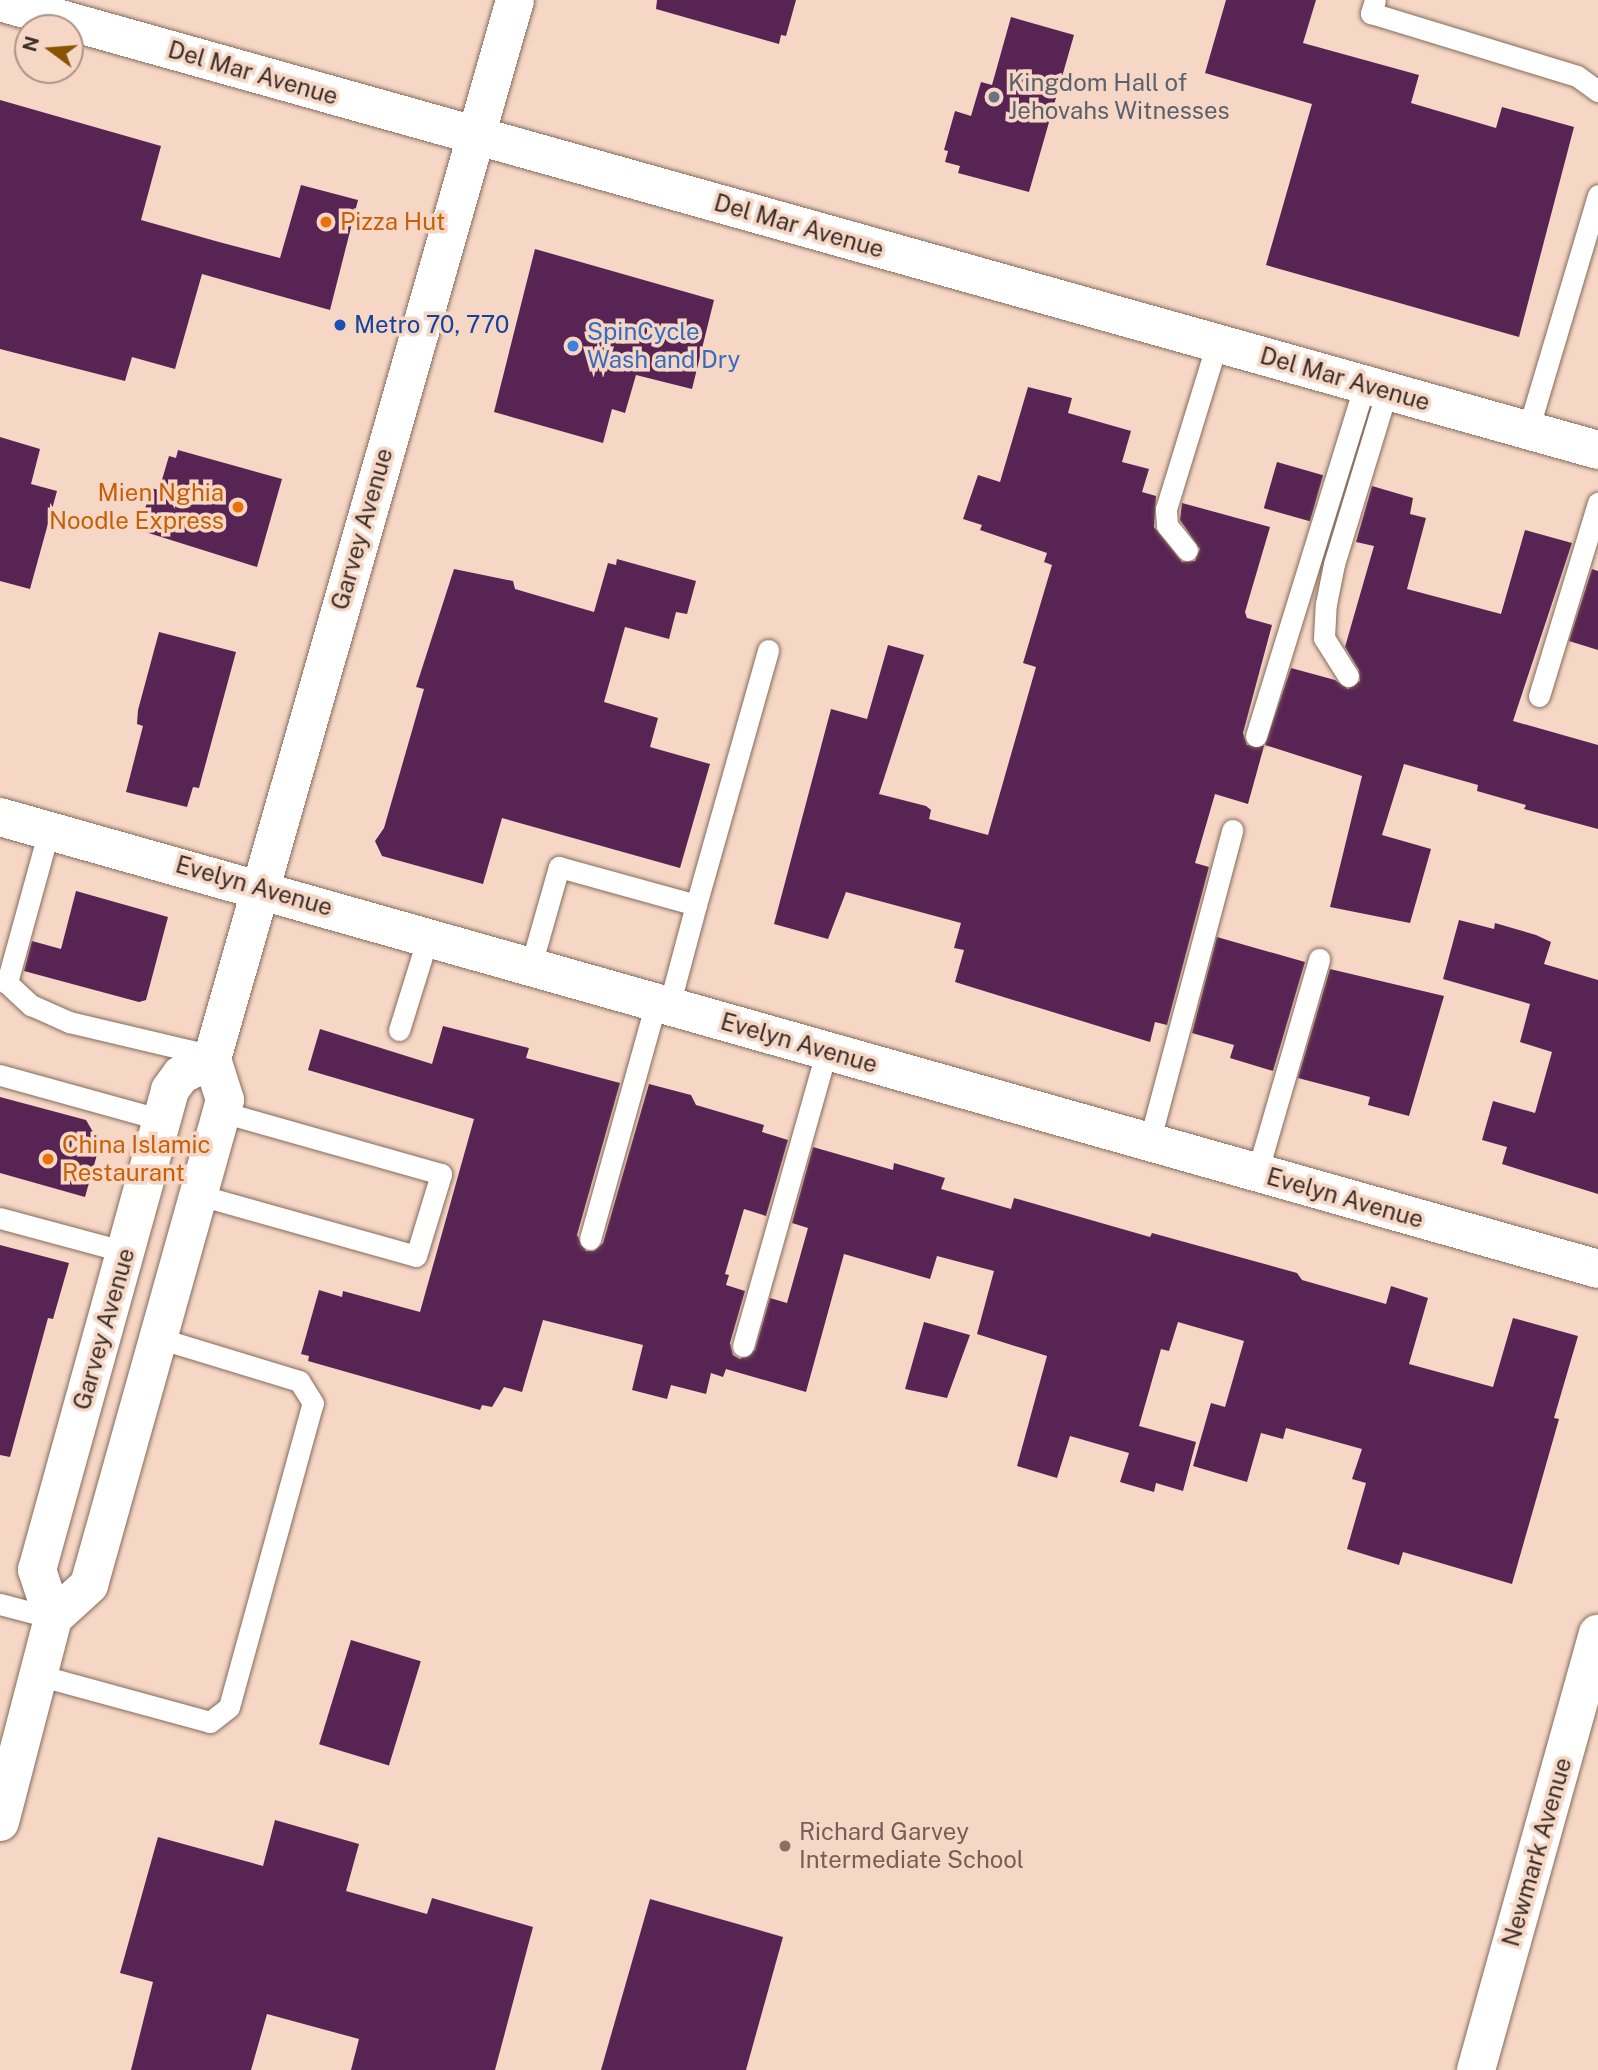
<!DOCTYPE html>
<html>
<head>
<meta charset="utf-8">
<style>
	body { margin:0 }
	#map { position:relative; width:1598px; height:2070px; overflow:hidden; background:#f6d7c6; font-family:"Public Sans",sans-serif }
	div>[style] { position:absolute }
	.building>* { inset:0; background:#582453; transform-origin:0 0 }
	.roads { filter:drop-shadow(0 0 2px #866b5b) drop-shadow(0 0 2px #866b5b) }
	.service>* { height:21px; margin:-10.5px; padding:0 10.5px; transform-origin:10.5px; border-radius:10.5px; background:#fff }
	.minor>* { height:38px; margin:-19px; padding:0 19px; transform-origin:19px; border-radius:19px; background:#fff }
	.secondary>* { height:38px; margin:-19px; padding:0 19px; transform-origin:19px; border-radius:19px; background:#fff }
	.primary>* { height:38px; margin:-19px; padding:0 19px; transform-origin:19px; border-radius:19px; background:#fff }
	.dots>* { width:19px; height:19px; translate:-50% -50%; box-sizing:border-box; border:4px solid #f6d7c6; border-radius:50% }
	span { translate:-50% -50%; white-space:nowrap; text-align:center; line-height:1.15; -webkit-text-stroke:7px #f6d7c6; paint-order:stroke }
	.street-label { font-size:24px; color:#3b2f28 }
	.worship-label { font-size:24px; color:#5b616d }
	.left { translate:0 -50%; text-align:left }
	.food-label { font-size:24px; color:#c56008 }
	.right { translate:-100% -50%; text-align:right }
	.transit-label { font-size:24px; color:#164399 }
	.shop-label { font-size:24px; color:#366cbe }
	.education-label { font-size:24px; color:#785e54 }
	.north { position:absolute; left:14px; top:14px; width:70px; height:70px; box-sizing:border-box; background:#f6d7c6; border:2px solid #ab9487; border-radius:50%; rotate:286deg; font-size:19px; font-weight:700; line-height:28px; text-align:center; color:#3b2f28 }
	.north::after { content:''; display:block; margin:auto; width:24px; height:32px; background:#895302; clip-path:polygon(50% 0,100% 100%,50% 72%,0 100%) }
</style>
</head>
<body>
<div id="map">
	<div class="building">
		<div style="clip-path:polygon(657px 0,796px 0,786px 36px,781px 35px,779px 44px,656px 9px)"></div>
		<div style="clip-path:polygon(1226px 0,1316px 0,1303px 43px,1419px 75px,1411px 103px,1496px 128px,1502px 107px,1574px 127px,1519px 337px,1266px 265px,1312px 104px,1205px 73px)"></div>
		<div style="clip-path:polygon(1011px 17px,1074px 35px,1029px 192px,958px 173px,960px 166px,945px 162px,948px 151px,944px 150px,955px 111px,971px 116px,981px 82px,992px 85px)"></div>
		<div style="clip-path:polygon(0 100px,161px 146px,141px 220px,219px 242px,280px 258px,301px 185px,358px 200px,330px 310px,202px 274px,175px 369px,132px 357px,125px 381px,0 349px)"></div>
		<div style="clip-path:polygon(535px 249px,714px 300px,692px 389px,636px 375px,625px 413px,612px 409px,603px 443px,494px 412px)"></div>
		<div style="clip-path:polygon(1028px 387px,1072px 398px,1068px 413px,1131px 431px,1122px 462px,1149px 469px,1142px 492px,1156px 496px,1154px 527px,1182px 562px,1195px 561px,1200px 549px,1180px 520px,1182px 503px,1270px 527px,1245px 612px,1247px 618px,1272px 625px,1243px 733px,1247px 745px,1264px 746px,1248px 804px,1215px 794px,1195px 863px,1209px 867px,1167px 1025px,1155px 1022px,1150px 1042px,955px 982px,964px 950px,954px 948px,961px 923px,846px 892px,828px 939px,774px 924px,831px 709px,867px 719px,888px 645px,924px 655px,879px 794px,926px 806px,931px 810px,929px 819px,988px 835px,1036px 667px,1023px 663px,1052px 565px,1044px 562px,1047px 553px,980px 530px,982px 525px,963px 519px,978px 475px,1000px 482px)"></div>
		<div style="clip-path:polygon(0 437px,40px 449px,31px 484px,57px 491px,30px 589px,0 581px)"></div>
		<div style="clip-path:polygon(178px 450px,282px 479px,257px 567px,139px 530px,151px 488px,159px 490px,169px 456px,176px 458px)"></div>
		<div style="left:1277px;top:462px;width:48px;height:48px;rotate:16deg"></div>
		<div style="clip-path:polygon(1372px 486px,1413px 498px,1410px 514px,1426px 518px,1407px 589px,1501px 614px,1525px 530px,1572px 543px,1513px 721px,1598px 745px,1598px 829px,1524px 809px,1526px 805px,1477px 791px,1478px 785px,1404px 764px,1382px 835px,1431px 849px,1410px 923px,1330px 907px,1362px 776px,1265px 745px,1291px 668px,1335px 680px,1348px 689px,1360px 681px,1359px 670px,1345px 647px,1374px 546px,1356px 542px)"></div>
		<div style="clip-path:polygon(617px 559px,696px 581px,687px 614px,676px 612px,669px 639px,625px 627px,604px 702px,658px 718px,650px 747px,710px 764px,680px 868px,502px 818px,483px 884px,382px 856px,375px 841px,384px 828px,424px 689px,416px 687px,454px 569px,513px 581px,515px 589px,594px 612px,608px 563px,616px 565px)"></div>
		<div style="clip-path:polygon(1592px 569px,1598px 571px,1598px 650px,1569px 641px)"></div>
		<div style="clip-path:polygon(159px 632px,236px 652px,199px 788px,193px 787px,187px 807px,126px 792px,143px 726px,137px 724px,138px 710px)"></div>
		<div style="clip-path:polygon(76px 891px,168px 917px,146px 1000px,139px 1002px,24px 971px,32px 941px,61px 949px)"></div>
		<div style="clip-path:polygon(1459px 920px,1494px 929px,1495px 923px,1536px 935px,1551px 942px,1544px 964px,1598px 980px,1598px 1194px,1502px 1164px,1507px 1147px,1482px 1140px,1493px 1101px,1535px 1113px,1552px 1052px,1520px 1042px,1530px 1004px,1443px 979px)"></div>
		<div style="clip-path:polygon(1217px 937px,1305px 962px,1273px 1071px,1230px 1058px,1234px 1045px,1192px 1033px)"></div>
		<div style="clip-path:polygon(1330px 969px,1444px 996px,1409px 1116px,1368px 1105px,1370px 1097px,1298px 1078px)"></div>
		<div style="clip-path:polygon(443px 1026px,529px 1048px,526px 1058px,620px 1083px,577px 1235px,586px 1251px,594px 1251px,603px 1243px,649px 1084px,691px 1095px,696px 1105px,764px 1125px,762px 1132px,788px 1140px,766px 1216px,744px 1209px,725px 1274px,729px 1275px,726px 1285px,745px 1291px,730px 1343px,733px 1355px,740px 1359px,755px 1350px,770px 1298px,787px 1303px,808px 1228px,792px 1223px,813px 1147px,893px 1170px,894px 1163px,945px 1178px,941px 1189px,1011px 1209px,1014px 1198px,1150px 1237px,1152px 1233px,1297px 1273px,1302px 1280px,1386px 1304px,1391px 1286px,1428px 1298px,1409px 1364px,1493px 1387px,1513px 1318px,1578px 1336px,1554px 1418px,1559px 1419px,1512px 1584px,1403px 1552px,1399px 1565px,1347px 1549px,1366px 1483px,1352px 1479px,1362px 1449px,1286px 1428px,1283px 1439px,1261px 1433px,1247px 1482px,1193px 1466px,1211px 1403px,1225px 1407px,1244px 1341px,1178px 1322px,1169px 1351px,1161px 1349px,1139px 1426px,1196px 1442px,1183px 1491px,1156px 1483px,1154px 1492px,1120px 1482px,1129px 1453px,1070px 1436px,1057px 1478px,1017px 1466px,1047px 1356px,977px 1334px,994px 1271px,937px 1256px,930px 1279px,844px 1254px,806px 1392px,726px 1369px,723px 1377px,711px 1373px,706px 1394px,671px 1385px,667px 1399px,632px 1390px,643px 1345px,543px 1320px,522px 1392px,504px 1387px,492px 1407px,482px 1405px,480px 1410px,308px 1361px,309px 1356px,301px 1354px,319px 1290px,342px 1297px,343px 1291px,420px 1312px,474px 1119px,308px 1070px,320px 1029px,432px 1064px)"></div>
		<div style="clip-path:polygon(0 1097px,86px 1120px,100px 1144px,85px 1197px,0 1173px)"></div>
		<div style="clip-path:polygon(0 1245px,69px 1263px,53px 1319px,48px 1318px,10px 1457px,0 1455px)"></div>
		<div style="clip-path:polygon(924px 1322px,970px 1335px,947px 1398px,905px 1389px)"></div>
		<div style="left:351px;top:1640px;width:73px;height:109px;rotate:17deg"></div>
		<div style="clip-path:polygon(275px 1820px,359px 1844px,346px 1891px,427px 1914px,432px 1898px,533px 1927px,495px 2070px,351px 2070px,359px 2039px,267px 2014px,251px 2070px,131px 2070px,153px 1982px,120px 1973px,158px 1837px,263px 1866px)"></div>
		<div style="clip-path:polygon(650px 1899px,783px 1937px,746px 2070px,601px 2070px)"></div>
	</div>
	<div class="roads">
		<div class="service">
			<div style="left:1375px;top:0;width:14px;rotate:107deg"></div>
			<div style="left:1371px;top:13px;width:215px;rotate:17deg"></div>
			<div style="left:1577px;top:76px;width:26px;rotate:36deg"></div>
			<div style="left:1528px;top:430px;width:245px;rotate:-73.4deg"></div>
			<div style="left:1187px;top:550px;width:32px;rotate:-129deg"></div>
			<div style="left:1167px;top:525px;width:16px;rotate:-94deg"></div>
			<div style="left:1166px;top:509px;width:174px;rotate:-72.9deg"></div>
			<div style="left:1348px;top:676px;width:45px;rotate:-122.3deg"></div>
			<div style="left:1324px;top:638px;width:34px;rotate:-87deg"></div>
			<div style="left:1326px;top:604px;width:41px;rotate:-78.7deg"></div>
			<div style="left:1334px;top:564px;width:181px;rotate:-73deg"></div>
			<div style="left:1539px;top:696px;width:202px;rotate:-73deg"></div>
			<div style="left:1256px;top:736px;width:368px;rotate:-72.8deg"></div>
			<div style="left:49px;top:830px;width:159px;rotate:105.4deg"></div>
			<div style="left:7px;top:983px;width:33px;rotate:43deg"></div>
			<div style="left:31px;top:1005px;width:42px;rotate:24.1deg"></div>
			<div style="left:69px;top:1022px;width:148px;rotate:13.3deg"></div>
			<div style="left:696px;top:905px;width:265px;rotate:-74.2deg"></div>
			<div style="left:531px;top:965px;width:102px;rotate:-74.1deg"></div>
			<div style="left:559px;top:867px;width:142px;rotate:15.5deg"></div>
			<div style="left:696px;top:905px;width:105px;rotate:105deg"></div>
			<div style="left:399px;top:1030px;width:97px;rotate:-72.7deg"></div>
			<div style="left:0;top:1075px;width:168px;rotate:15.5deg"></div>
			<div style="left:1149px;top:1143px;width:324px;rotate:-75.1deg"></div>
			<div style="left:1257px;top:1173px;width:223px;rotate:-73.8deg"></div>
			<div style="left:199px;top:1195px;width:225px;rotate:15.7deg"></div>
			<div style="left:416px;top:1256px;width:86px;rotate:-73deg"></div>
			<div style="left:441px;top:1174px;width:228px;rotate:-164.2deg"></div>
			<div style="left:0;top:1218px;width:131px;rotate:15.1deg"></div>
			<div style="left:590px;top:1239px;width:245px;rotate:-74.4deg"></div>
			<div style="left:743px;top:1346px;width:308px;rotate:-74.2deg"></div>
			<div style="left:0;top:1604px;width:55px;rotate:14.8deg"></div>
			<div style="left:38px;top:1675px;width:178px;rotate:15.3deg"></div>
			<div style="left:210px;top:1722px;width:24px;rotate:-38deg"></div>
			<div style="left:229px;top:1707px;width:315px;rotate:-74.6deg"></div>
			<div style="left:313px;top:1403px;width:26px;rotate:-122deg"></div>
			<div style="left:299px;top:1381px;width:147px;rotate:-163deg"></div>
		</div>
		<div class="minor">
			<div style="left:0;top:817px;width:1661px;rotate:15.79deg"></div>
			<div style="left:1476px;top:2070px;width:453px;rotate:-74.4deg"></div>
		</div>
		<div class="secondary">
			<div style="left:0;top:2px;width:1660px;rotate:15.66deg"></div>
		</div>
		<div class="primary">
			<div style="left:53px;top:1618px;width:51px;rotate:-108.4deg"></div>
			<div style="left:37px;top:1570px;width:498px;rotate:-74.5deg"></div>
			<div style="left:170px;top:1090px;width:19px;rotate:-54deg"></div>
			<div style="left:181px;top:1075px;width:35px;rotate:-27deg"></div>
			<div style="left:0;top:1822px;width:211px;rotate:-75.4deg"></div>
			<div style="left:53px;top:1618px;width:49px;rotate:-42.5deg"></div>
			<div style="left:89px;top:1585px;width:504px;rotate:-74.34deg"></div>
			<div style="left:225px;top:1100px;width:43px;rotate:-107.6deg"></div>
			<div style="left:212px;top:1059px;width:1101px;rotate:-74.03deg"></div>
		</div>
	</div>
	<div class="dots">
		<div style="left:994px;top:97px;background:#6b7280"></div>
		<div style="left:326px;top:222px;background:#e8710a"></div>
		<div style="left:340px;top:325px;background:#1a4fb4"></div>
		<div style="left:573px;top:346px;background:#3f7fe0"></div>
		<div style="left:238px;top:507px;background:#e8710a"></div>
		<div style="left:48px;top:1159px;background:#e8710a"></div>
		<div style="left:785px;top:1846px;background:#8d6e63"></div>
	</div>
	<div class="street-label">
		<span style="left:253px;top:73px;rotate:16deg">Del Mar Avenue</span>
		<span style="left:799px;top:226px;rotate:16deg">Del Mar Avenue</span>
		<span style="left:1345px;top:379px;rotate:16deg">Del Mar Avenue</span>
		<span style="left:362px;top:529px;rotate:-74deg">Garvey Avenue</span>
		<span style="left:254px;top:886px;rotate:16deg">Evelyn Avenue</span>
		<span style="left:799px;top:1043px;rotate:16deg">Evelyn Avenue</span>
		<span style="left:1345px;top:1198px;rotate:16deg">Evelyn Avenue</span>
		<span style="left:104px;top:1329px;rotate:-74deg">Garvey Avenue</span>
		<span style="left:1537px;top:1852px;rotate:-74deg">Newmark Avenue</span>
	</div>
	<div class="worship-label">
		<span class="left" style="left:1008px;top:97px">Kingdom Hall of<br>Jehovahs Witnesses</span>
	</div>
	<div class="food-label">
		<span class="left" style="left:340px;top:222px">Pizza Hut</span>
		<span class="right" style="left:224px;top:507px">Mien Nghia<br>Noodle Express</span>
		<span class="left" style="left:62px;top:1159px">China Islamic<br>Restaurant</span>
	</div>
	<div class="transit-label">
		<span class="left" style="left:354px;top:325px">Metro 70, 770</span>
	</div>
	<div class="shop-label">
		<span class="left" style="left:587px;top:346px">SpinCycle<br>Wash and Dry</span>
	</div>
	<div class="education-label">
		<span class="left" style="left:799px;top:1846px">Richard Garvey<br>Intermediate School</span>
	</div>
	<div class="north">N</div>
</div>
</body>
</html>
